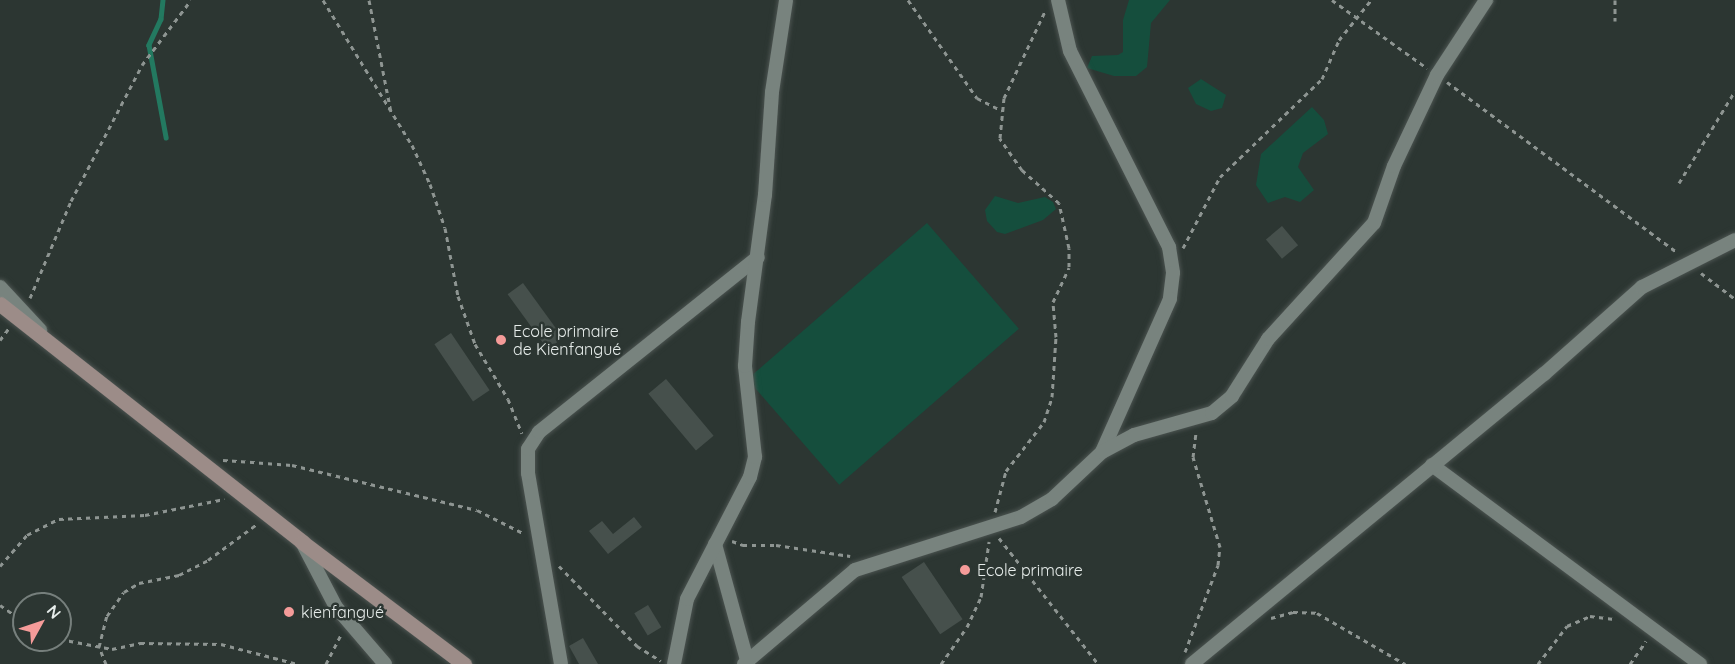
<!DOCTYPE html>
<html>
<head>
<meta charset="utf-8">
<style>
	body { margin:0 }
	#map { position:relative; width:1735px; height:664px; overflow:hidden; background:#2c3632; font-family:Quicksand,sans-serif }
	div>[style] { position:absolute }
	.green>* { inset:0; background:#154e3d; transform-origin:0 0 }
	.stream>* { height:4.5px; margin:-2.25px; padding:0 2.25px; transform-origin:2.25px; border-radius:2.25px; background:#237960 }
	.building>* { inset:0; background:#46504c; transform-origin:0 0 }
	.path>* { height:3px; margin-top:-1.5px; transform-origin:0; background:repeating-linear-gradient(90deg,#8e9592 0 4.5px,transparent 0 9px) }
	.roads { filter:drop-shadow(0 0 2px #4b5350) drop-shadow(0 0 2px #4b5350) }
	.street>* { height:14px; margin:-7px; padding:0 7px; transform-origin:7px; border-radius:7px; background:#78837e }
	.secondary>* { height:15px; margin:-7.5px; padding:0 7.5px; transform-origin:7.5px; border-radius:7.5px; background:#9c8c88 }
	.dots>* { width:16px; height:16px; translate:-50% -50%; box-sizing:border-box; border:3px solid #2c3632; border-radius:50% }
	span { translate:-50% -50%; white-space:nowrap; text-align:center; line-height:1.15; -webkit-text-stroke:5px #2c3632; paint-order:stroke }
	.poi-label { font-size:16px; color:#e6ecea }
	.left { translate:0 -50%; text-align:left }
	.north { position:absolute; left:12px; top:592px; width:60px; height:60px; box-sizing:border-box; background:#2c3632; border:2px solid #767f7c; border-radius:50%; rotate:50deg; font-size:16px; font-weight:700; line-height:24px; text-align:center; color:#e6ecea }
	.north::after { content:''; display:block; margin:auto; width:21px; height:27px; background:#f59b99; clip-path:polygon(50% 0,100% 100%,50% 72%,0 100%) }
</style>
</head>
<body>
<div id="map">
	<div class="green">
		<div style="clip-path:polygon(1129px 0,1170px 0,1151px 23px,1147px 67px,1136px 76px,1114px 76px,1087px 68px,1092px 56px,1118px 55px,1123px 52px,1123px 20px)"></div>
		<div style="clip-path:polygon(1201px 79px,1226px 95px,1222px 108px,1211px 111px,1196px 104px,1188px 88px)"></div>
		<div style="clip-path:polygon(1312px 107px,1324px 120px,1328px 134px,1303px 153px,1298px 167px,1314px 190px,1300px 202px,1285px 197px,1268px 203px,1256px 185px,1261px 154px)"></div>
		<div style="clip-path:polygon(995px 196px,1018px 203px,1045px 197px,1053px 202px,1056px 209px,1043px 220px,1005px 234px,997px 232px,987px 221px,985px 210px)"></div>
		<div style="left:927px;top:223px;width:140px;height:238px;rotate:49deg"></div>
	</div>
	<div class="stream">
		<div style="left:163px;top:0;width:19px;rotate:96deg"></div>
		<div style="left:161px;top:19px;width:29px;rotate:115deg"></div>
		<div style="left:149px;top:45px;width:94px;rotate:79.5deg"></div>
	</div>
	<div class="building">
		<div style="left:1282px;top:226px;width:25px;height:21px;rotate:50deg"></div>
		<div style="left:523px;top:283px;width:68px;height:19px;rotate:54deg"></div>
		<div style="left:451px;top:333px;width:69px;height:20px;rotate:56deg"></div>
		<div style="left:666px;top:379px;width:74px;height:23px;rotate:50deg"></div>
		<div style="clip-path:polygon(634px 517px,642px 527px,608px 554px,589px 531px,602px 521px,613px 534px)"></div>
		<div style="left:924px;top:562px;width:69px;height:27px;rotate:56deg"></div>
		<div style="left:648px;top:605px;width:26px;height:16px;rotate:59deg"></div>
		<div style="clip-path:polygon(583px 638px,598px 664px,579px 664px,569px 646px)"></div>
	</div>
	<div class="path">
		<div style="left:323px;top:0;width:170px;rotate:58.5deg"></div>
		<div style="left:412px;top:145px;width:43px;rotate:65.2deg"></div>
		<div style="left:430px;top:184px;width:46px;rotate:71.2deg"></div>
		<div style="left:445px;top:228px;width:69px;rotate:79.2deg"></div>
		<div style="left:458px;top:296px;width:51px;rotate:70.5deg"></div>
		<div style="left:475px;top:344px;width:64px;rotate:59deg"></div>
		<div style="left:508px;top:399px;width:37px;rotate:68deg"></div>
		<div style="left:369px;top:0;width:114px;rotate:78.9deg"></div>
		<div style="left:908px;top:0;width:120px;rotate:54.9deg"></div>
		<div style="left:977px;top:98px;width:28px;rotate:27deg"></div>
		<div style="left:1332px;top:0;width:117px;rotate:35.6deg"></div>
		<div style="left:1615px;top:0;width:21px;rotate:90deg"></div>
		<div style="left:1447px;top:82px;width:287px;rotate:36.5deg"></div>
		<div style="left:1679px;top:183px;width:108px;rotate:-58.7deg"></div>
		<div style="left:1183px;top:248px;width:80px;rotate:-62.5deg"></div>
		<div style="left:1220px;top:177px;width:141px;rotate:-43.9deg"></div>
		<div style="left:1322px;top:79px;width:43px;rotate:-66.4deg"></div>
		<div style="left:1339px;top:40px;width:51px;rotate:-51.3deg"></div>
		<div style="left:1701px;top:273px;width:43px;rotate:37.4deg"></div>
		<div style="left:30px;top:298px;width:105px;rotate:-67.1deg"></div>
		<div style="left:71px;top:201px;width:153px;rotate:-62.4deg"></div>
		<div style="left:142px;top:65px;width:81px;rotate:-53deg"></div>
		<div style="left:0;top:340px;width:15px;rotate:-53deg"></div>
		<div style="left:223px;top:460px;width:69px;rotate:4.1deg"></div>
		<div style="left:292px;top:465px;width:190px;rotate:13.7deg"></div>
		<div style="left:477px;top:510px;width:51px;rotate:26.6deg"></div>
		<div style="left:995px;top:512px;width:42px;rotate:-75deg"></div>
		<div style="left:1006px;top:471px;width:62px;rotate:-52.2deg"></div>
		<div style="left:1044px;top:422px;width:26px;rotate:-72deg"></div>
		<div style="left:1052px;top:397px;width:60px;rotate:-86.2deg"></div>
		<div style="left:1056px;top:337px;width:35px;rotate:-95deg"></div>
		<div style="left:1053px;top:302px;width:38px;rotate:-65deg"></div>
		<div style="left:1069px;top:267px;width:19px;rotate:-90deg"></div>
		<div style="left:1069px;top:248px;width:46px;rotate:-102.5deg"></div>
		<div style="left:1059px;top:203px;width:50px;rotate:-138.3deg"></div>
		<div style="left:1022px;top:170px;width:39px;rotate:-125deg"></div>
		<div style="left:1000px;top:138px;width:40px;rotate:-84.3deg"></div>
		<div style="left:1004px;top:98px;width:98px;rotate:-64.7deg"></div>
		<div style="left:999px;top:538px;width:160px;rotate:51.8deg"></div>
		<div style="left:732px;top:541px;width:12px;rotate:20deg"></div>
		<div style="left:743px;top:545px;width:33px"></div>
		<div style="left:776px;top:545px;width:75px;rotate:8.5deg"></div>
		<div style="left:0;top:566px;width:41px;rotate:-48.9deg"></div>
		<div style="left:27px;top:535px;width:36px;rotate:-27deg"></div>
		<div style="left:59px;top:519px;width:86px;rotate:-2.7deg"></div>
		<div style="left:145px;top:515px;width:81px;rotate:-11.4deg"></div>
		<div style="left:559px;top:566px;width:112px;rotate:45.7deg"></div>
		<div style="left:637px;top:646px;width:28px;rotate:32deg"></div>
		<div style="left:0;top:605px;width:29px;rotate:35deg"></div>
		<div style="left:1271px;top:618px;width:23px;rotate:-15deg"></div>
		<div style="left:1293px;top:612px;width:24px;rotate:2deg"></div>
		<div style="left:1317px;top:613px;width:102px;rotate:30.1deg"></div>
		<div style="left:60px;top:639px;width:53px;rotate:10.9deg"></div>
		<div style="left:112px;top:649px;width:29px;rotate:-12deg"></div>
		<div style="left:140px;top:643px;width:81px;rotate:0.7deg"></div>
		<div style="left:221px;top:644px;width:79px;rotate:14.7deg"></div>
		<div style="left:1185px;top:652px;width:93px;rotate:-69.2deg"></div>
		<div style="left:1218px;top:565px;width:18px;rotate:-84deg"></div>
		<div style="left:1220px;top:547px;width:94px;rotate:-106.7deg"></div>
		<div style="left:1193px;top:457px;width:25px;rotate:-83deg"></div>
		<div style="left:106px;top:664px;width:18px;rotate:-112deg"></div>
		<div style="left:99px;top:647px;width:32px;rotate:-76deg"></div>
		<div style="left:107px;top:616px;width:29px;rotate:-55deg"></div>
		<div style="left:124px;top:592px;width:17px;rotate:-31deg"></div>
		<div style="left:139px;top:583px;width:41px;rotate:-11.3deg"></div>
		<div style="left:179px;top:575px;width:33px;rotate:-27deg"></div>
		<div style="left:208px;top:560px;width:61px;rotate:-36.3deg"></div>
		<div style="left:326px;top:664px;width:33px;rotate:-63deg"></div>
		<div style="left:941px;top:664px;width:45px;rotate:-54.9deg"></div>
		<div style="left:967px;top:627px;width:33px;rotate:-65deg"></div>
		<div style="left:981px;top:597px;width:56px;rotate:-81.7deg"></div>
		<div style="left:1538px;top:664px;width:48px;rotate:-52.7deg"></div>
		<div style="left:1567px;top:626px;width:25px;rotate:-23deg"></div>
		<div style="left:1590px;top:616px;width:24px;rotate:7deg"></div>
		<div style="left:1630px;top:664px;width:28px;rotate:-55deg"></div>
	</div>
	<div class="roads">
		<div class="street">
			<div style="left:1058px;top:0;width:52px;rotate:76.8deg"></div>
			<div style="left:1070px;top:51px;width:220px;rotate:63.2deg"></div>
			<div style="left:1169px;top:247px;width:26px;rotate:81deg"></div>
			<div style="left:1173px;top:273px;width:26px;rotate:97deg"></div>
			<div style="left:1170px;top:299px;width:167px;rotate:114deg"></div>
			<div style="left:0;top:287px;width:59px;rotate:47.1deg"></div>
			<div style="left:1432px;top:465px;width:334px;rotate:36.6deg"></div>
			<div style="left:302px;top:542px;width:73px;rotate:62.4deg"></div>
			<div style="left:336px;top:607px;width:75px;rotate:49.3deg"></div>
			<div style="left:715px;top:544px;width:124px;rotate:74.6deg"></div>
			<div style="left:561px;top:664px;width:194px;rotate:-99.8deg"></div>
			<div style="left:528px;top:473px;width:24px;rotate:-90deg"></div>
			<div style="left:528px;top:449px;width:20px;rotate:-57deg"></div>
			<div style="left:539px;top:432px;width:280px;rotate:-38.6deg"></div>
			<div style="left:674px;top:664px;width:66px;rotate:-78.7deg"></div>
			<div style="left:687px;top:599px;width:137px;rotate:-62.7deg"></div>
			<div style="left:750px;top:477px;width:21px;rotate:-76deg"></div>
			<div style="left:755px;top:457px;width:92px;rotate:-96.3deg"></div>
			<div style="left:745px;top:366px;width:44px;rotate:-86.1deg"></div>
			<div style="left:748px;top:322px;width:128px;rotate:-82.4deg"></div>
			<div style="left:765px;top:195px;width:103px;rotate:-86.1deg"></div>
			<div style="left:772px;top:92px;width:93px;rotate:-81.3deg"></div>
			<div style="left:744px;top:664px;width:145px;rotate:-40.3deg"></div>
			<div style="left:855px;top:570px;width:174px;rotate:-17.7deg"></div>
			<div style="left:1021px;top:517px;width:36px;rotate:-30deg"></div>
			<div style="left:1052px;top:499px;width:69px;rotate:-43.2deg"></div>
			<div style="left:1102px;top:452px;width:36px;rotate:-28deg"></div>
			<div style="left:1134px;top:435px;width:81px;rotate:-15.8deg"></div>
			<div style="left:1212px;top:413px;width:26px;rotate:-40deg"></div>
			<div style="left:1232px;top:396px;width:67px;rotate:-57.7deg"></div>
			<div style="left:1268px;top:339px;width:157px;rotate:-47.6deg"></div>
			<div style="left:1374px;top:223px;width:60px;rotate:-70.7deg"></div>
			<div style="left:1394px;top:166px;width:101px;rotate:-64.7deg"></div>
			<div style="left:1437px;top:75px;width:90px;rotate:-56.8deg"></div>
			<div style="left:1192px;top:664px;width:456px;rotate:-39.5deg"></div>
			<div style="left:1544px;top:374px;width:131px;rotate:-41.6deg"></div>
			<div style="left:1642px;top:287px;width:104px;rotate:-26.8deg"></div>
		</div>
		<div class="secondary">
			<div style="left:0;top:304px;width:385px;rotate:38.2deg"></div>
			<div style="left:302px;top:542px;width:203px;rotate:37deg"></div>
		</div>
	</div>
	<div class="dots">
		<div style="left:501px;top:340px;background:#f59b99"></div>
		<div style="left:965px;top:570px;background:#f59b99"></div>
		<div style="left:289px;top:612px;background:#f59b99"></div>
	</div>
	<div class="poi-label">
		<span class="left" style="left:513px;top:340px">Ecole primaire<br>de Kienfangué</span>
		<span class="left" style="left:977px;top:570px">Ecole primaire</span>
		<span class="left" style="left:301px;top:612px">kienfangué</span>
	</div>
	<div class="north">N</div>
</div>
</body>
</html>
